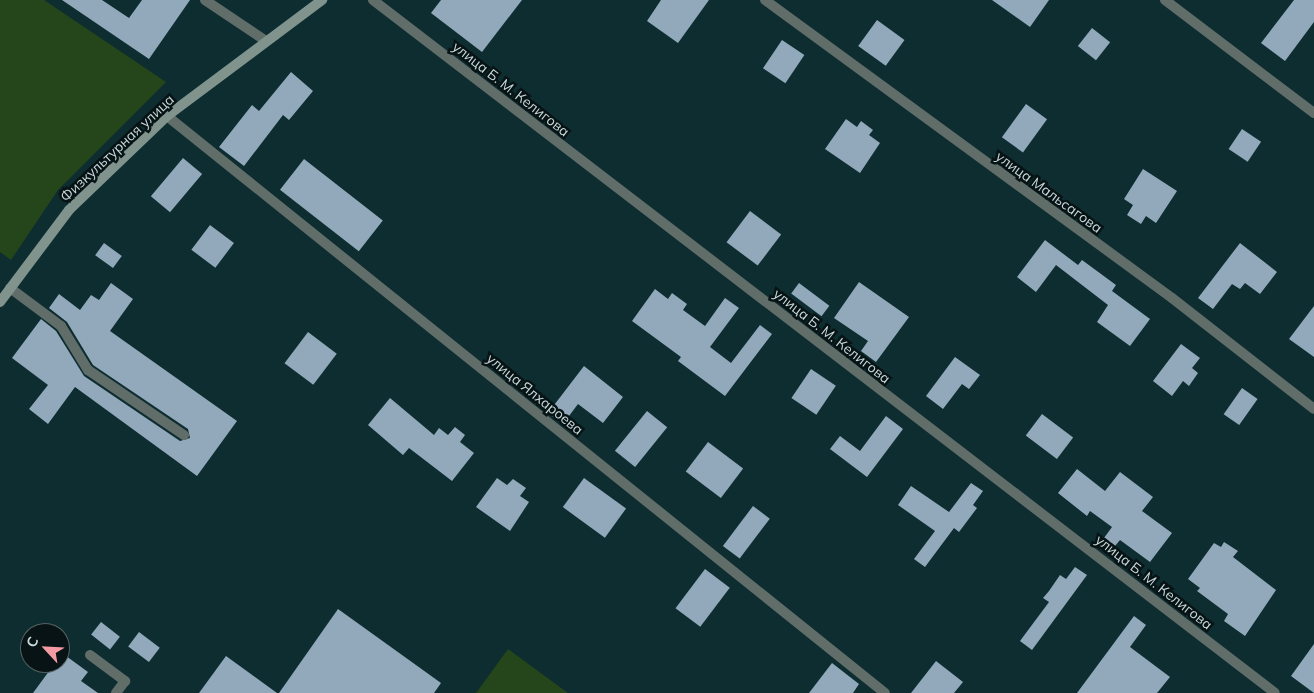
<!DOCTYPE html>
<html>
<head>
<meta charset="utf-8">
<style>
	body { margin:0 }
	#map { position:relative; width:1314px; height:693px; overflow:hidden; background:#0e2d30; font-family:Mulish,sans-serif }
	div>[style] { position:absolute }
	.green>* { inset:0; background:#25461a }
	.building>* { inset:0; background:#92a9bb; transform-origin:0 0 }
	.lane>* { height:10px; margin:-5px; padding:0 5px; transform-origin:5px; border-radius:5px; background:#616d68 }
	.street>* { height:10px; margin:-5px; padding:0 5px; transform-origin:5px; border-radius:5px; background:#616d68 }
	.secondary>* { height:10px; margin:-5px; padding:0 5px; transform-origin:5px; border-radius:5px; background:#80948d }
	span { translate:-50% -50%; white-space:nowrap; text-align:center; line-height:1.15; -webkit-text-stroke:5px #071314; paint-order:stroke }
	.street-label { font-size:14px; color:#cadbdd }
	.north { position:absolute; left:20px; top:623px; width:50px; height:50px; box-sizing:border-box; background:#071314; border:1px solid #556364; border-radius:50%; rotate:295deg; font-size:14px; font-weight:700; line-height:20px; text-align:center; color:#cadbdd }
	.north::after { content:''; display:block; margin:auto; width:18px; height:22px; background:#f49aa2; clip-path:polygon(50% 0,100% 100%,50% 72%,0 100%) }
</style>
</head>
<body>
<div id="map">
	<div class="green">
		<div style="clip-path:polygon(0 0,44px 0,166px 82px,58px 190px,11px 260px,0 252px)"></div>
		<div style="clip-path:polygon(508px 649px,568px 693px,476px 693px)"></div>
	</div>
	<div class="building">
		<div style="clip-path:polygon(62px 0,102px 0,129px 18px,142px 0,190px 0,149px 59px)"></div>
		<div style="clip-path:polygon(441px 0,522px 0,482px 52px,431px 13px)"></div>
		<div style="clip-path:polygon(661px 0,709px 0,678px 43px,647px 21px)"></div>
		<div style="clip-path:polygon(992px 0,1049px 0,1030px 27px)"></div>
		<div style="clip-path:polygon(1294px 0,1314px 0,1314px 22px,1285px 61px,1261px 43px)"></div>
		<div style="left:877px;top:20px;width:34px;height:32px;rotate:36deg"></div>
		<div style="left:1092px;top:28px;width:23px;height:23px;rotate:38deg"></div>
		<div style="left:782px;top:40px;width:27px;height:34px;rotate:34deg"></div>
		<div style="clip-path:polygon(291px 72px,313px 91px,289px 120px,283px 115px,244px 166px,219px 147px,252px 105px,259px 111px)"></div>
		<div style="left:1026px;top:104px;width:26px;height:41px;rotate:36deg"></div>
		<div style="clip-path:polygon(846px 119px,857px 127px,861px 121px,873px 130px,869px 135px,880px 143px,860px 173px,825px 149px)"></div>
		<div style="left:1242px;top:129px;width:23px;height:24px;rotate:34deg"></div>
		<div style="left:183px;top:158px;width:25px;height:50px;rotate:40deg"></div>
		<div style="left:304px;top:159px;width:100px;height:39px;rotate:38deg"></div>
		<div style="clip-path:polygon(1143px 169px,1177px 191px,1156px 223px,1146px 216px,1141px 224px,1127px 215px,1133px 205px,1124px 199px)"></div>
		<div style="left:750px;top:211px;width:39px;height:39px;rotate:37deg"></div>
		<div style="left:210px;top:225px;width:30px;height:31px;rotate:37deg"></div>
		<div style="clip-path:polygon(1045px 240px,1078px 265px,1082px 260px,1116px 285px,1112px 291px,1150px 319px,1130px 346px,1097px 322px,1108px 305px,1056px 265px,1036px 292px,1017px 277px)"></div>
		<div style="left:104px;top:243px;width:22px;height:15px;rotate:36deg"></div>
		<div style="clip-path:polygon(1240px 243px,1277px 272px,1260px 294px,1245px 283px,1240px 289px,1232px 284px,1213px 309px,1198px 298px)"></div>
		<div style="clip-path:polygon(859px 282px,909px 317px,876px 362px,861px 351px,868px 341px,834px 318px)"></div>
		<div style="clip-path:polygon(111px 283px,133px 299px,110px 331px,237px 421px,197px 476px,75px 387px,48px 424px,29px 409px,48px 385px,12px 358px,41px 319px,56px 331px,84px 376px,180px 441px,190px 438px,188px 429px,93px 365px,67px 322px,49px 308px,59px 294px,80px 310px,91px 295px,99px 300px)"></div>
		<div style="left:799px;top:283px;width:38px;height:13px;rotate:37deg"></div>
		<div style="clip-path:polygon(655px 289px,668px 299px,672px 293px,687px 304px,683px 310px,705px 326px,725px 298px,739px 308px,710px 347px,731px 363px,760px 325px,772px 334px,725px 396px,678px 361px,681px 357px,632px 321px)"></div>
		<div style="clip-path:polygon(1314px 306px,1314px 357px,1289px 339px)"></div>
		<div style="left:308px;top:332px;width:36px;height:39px;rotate:37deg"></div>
		<div style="clip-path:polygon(1181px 344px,1200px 358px,1192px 368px,1198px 373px,1189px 386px,1183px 381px,1172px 396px,1153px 381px)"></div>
		<div style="clip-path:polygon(955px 357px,980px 375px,969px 389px,962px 384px,943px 409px,926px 396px)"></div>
		<div style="clip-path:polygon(584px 366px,623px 397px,603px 423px,578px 404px,563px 424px,548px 413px)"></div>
		<div style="left:811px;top:369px;width:30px;height:35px;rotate:34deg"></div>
		<div style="left:1242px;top:388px;width:19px;height:32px;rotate:35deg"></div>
		<div style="clip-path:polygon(390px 398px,434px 435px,439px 428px,448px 435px,455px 427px,465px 435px,460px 442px,474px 453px,452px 481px,409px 448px,403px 455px,368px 425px)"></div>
		<div style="left:647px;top:411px;width:26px;height:51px;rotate:39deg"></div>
		<div style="left:1042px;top:414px;width:39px;height:27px;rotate:37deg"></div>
		<div style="clip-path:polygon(886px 416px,903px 429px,867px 477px,830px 449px,840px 436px,860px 451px)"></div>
		<div style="left:708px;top:442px;width:44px;height:37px;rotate:37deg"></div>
		<div style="clip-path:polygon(1077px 469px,1105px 491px,1120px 472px,1153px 497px,1142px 511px,1172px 533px,1150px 562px,1120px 540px,1115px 546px,1104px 538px,1112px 527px,1090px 511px,1087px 516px,1058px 493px)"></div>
		<div style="clip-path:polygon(497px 478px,507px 485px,513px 479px,526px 488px,520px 496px,529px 502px,510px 531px,476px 507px)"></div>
		<div style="left:584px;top:478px;width:52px;height:36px;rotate:36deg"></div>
		<div style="clip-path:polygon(971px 483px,983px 491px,973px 505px,977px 508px,959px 532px,954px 528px,925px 567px,914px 559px,935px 531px,898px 505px,911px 486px,949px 512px)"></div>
		<div style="left:753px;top:506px;width:21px;height:50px;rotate:37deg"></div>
		<div style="clip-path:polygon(1224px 542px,1238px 551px,1233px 557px,1276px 590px,1245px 636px,1224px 621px,1228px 614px,1197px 591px,1200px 588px,1188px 579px,1214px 543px,1221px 547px)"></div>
		<div style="clip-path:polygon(1075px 567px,1087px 575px,1032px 650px,1020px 641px,1049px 602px,1043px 598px,1049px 591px,1060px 575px,1066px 579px)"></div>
		<div style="left:705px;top:569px;width:31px;height:49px;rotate:37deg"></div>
		<div style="clip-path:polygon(338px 609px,441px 683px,434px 693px,279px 693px)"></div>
		<div style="clip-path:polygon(1134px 616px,1146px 625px,1130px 647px,1170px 677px,1157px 693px,1077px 693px)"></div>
		<div style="left:101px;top:622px;width:24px;height:16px;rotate:38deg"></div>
		<div style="left:139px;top:632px;width:26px;height:18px;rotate:37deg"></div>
		<div style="clip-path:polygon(1314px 644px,1314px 693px,1291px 676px)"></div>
		<div style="clip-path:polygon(62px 653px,88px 672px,81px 681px,98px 693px,33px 693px,55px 663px,60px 663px)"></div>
		<div style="clip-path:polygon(226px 656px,277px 693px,199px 693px)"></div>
		<div style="clip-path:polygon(936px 661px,963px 682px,954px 693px,911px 693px)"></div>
		<div style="clip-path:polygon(832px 663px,859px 684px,853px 693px,809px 693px)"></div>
	</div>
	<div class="lane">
		<div style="left:205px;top:0;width:73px;rotate:33.9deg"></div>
		<div style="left:10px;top:288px;width:64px;rotate:36.7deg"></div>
		<div style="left:61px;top:326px;width:52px;rotate:58.5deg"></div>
		<div style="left:88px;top:370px;width:116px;rotate:34.1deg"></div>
		<div style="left:90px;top:655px;width:44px;rotate:36.6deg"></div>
		<div style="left:125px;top:681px;width:15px;rotate:127deg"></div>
	</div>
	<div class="street">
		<div style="left:373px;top:0;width:1137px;rotate:37.53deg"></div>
		<div style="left:765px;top:0;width:504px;rotate:36.21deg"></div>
		<div style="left:1172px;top:298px;width:180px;rotate:38deg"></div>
		<div style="left:1165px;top:0;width:187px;rotate:37.2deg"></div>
		<div style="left:167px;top:116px;width:921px;rotate:38.79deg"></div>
	</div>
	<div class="secondary">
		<div style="left:0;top:302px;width:115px;rotate:-53.1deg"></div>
		<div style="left:69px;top:210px;width:136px;rotate:-43.8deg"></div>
		<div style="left:167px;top:116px;width:194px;rotate:-36.8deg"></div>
	</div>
	<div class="street-label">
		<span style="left:511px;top:89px;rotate:38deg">улица Б. М. Келигова</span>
		<span style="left:117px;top:148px;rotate:-43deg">Физкультурная улица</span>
		<span style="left:1049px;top:192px;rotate:36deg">улица Мальсагова</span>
		<span style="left:832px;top:336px;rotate:38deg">улица Б. М. Келигова</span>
		<span style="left:535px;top:394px;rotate:39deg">улица Ялхароева</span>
		<span style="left:1154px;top:582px;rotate:38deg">улица Б. М. Келигова</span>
	</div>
	<div class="north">С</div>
</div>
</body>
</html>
